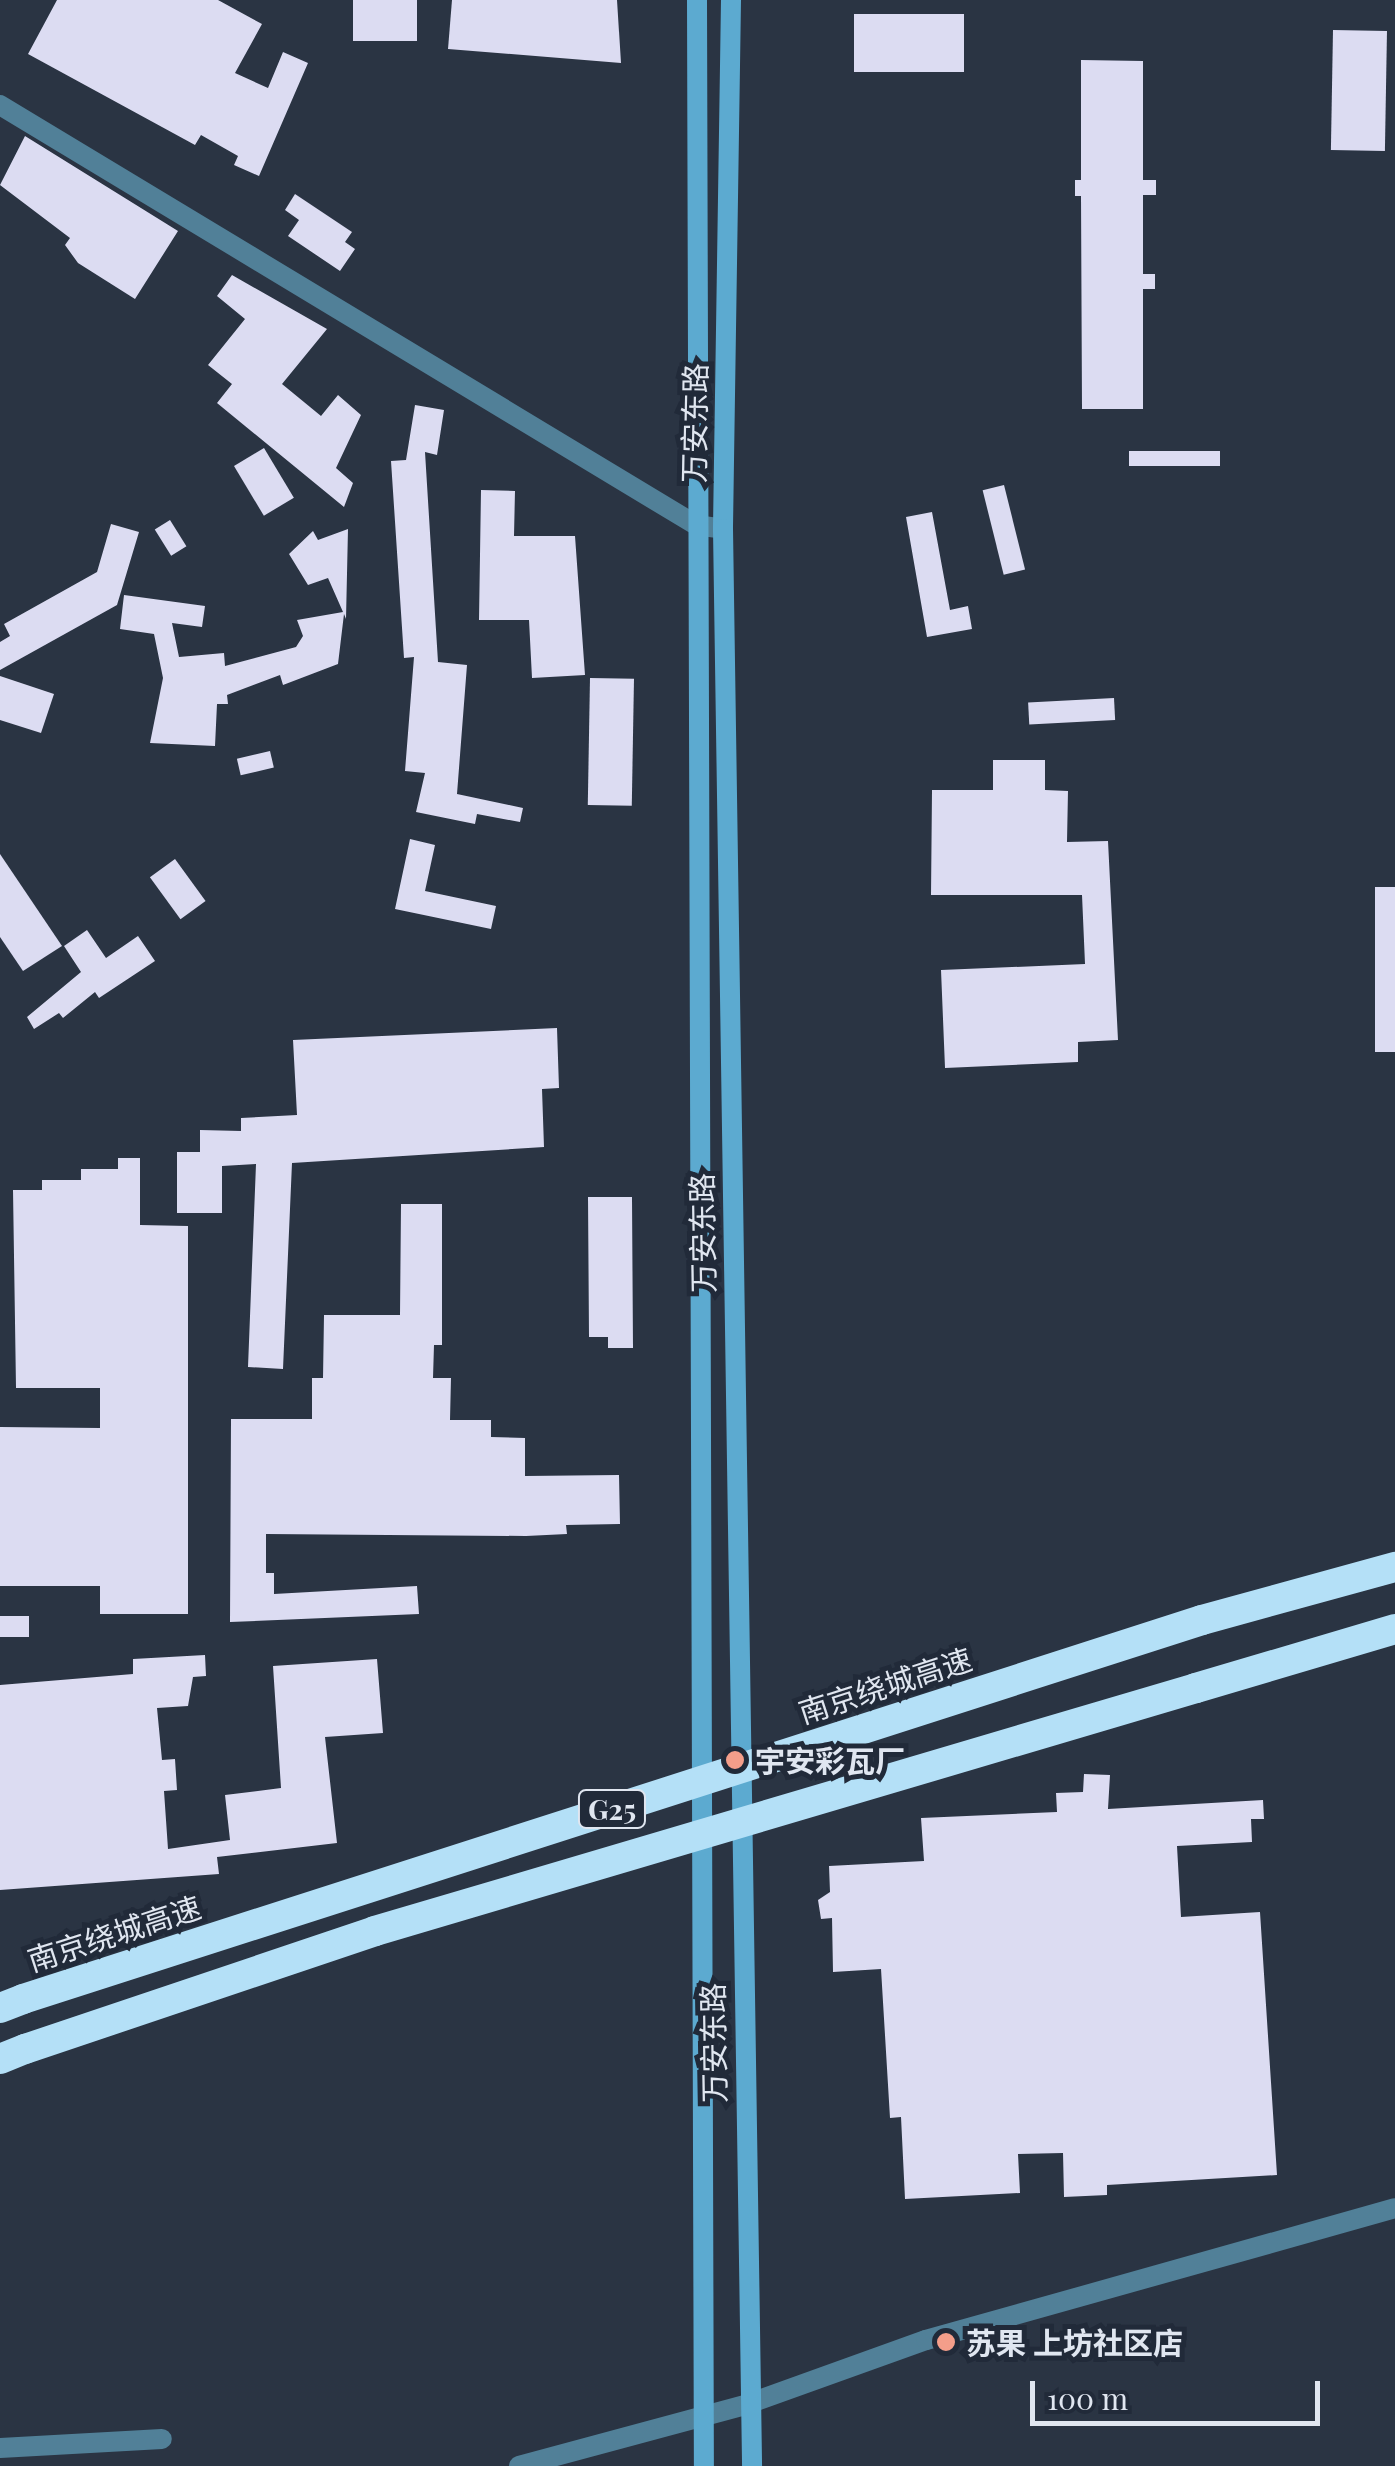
<!DOCTYPE html>
<html>
<head>
<meta charset="utf-8">
<style>
	body { margin:0 }
	#map { position:relative; width:1395px; height:2466px; overflow:hidden; background:#2a3443; font-family:"Playfair Display","Noto Sans SC",serif }
	div>[style] { position:absolute }
	.building>* { inset:0; background:#dcdcf2; transform-origin:0 0 }
	.street>* { height:20px; margin:-10px; padding:0 10px; transform-origin:10px; border-radius:10px; background:#518098 }
	.secondary>* { height:20px; margin:-10px; padding:0 10px; transform-origin:10px; border-radius:10px; background:#5caad0 }
	.highway>* { height:30px; margin:-15px; padding:0 15px; transform-origin:15px; border-radius:15px; background:#b4e0f7 }
	.highway-bridge>* { height:30px; margin:-15px; padding:0 15px; transform-origin:15px; border-radius:15px; background:#b4e0f7 }
	.dots>* { width:28px; height:28px; translate:-50% -50%; box-sizing:border-box; border:5px solid #212a39; border-radius:50% }
	span { translate:-50% -50%; white-space:nowrap; text-align:center; line-height:1.15; -webkit-text-stroke:10px #212a39; paint-order:stroke }
	.shield-label span { padding:2px 8px; background:#212a39; border:2px solid; border-radius:8px; -webkit-text-stroke-width:0 }
	.shield-label { font-size:28px; color:#e0e6f0; font-weight:700 }
	.street-label { font-size:30px; color:#e0e6f0 }
	.poi-label { font-size:30px; color:#e0e6f0; font-weight:700 }
	.left { translate:0 -50%; text-align:left }
	.scale { position:absolute; left:1030px; top:2381px; width:290px; height:45px; box-sizing:border-box; border:5px solid #e0e6f0; border-top:0; padding-left:12px; font-size:30px; line-height:35px; white-space:nowrap; color:#e0e6f0; -webkit-text-stroke:8px #212a39; paint-order:stroke }
</style>
</head>
<body>
<div id="map">
	<div class="building">
		<div style="clip-path:polygon(57px 0,218px 0,262px 24px,235px 73px,268px 88px,283px 52px,308px 63px,259px 176px,234px 165px,238px 156px,201px 135px,195px 145px,28px 54px)"></div>
		<div style="left:353px;top:0;width:64px;height:41px"></div>
		<div style="clip-path:polygon(452px 0,617px 0,621px 63px,448px 49px)"></div>
		<div style="left:854px;top:14px;width:110px;height:58px"></div>
		<div style="left:1333px;top:30px;width:54px;height:120px;rotate:1deg"></div>
		<div style="clip-path:polygon(1081px 60px,1143px 61px,1143px 180px,1156px 180px,1156px 195px,1143px 195px,1143px 274px,1155px 274px,1155px 289px,1143px 289px,1143px 409px,1082px 409px,1081px 196px,1075px 196px,1075px 180px,1081px 180px)"></div>
		<div style="clip-path:polygon(25px 136px,178px 231px,135px 299px,78px 263px,65px 245px,70px 238px,0 185px)"></div>
		<div style="clip-path:polygon(295px 194px,352px 232px,345px 242px,355px 249px,340px 271px,288px 236px,299px 220px,285px 210px)"></div>
		<div style="clip-path:polygon(232px 275px,327px 329px,282px 384px,321px 416px,338px 395px,361px 415px,336px 468px,353px 483px,344px 507px,217px 403px,232px 384px,208px 365px,245px 319px,217px 296px)"></div>
		<div style="clip-path:polygon(415px 405px,444px 410px,437px 455px,425px 452px,438px 662px,467px 665px,457px 794px,523px 808px,520px 822px,477px 814px,475px 824px,416px 812px,425px 773px,405px 771px,414px 657px,404px 658px,391px 461px,406px 460px)"></div>
		<div style="left:264px;top:448px;width:58px;height:35px;rotate:59deg"></div>
		<div style="left:1129px;top:451px;width:91px;height:15px"></div>
		<div style="left:1004px;top:485px;width:87px;height:22px;rotate:76deg"></div>
		<div style="clip-path:polygon(481px 490px,515px 491px,514px 536px,575px 536px,585px 675px,532px 678px,529px 620px,479px 620px)"></div>
		<div style="clip-path:polygon(932px 512px,950px 610px,968px 606px,972px 629px,927px 637px,906px 517px)"></div>
		<div style="left:170px;top:520px;width:31px;height:18px;rotate:58deg"></div>
		<div style="clip-path:polygon(111px 524px,139px 532px,117px 605px,0 670px,0 642px,10px 636px,4px 624px,97px 572px)"></div>
		<div style="clip-path:polygon(348px 529px,346px 619px,344px 614px,338px 664px,283px 685px,280px 675px,227px 695px,228px 704px,217px 704px,215px 746px,150px 743px,163px 678px,154px 634px,120px 629px,124px 595px,205px 606px,202px 627px,172px 623px,179px 657px,224px 653px,225px 666px,296px 647px,303px 636px,297px 620px,343px 612px,328px 578px,308px 585px,289px 554px,313px 531px,318px 540px)"></div>
		<div style="clip-path:polygon(0 676px,54px 694px,41px 733px,0 720px)"></div>
		<div style="left:590px;top:678px;width:44px;height:127px;rotate:1deg"></div>
		<div style="left:1114px;top:698px;width:22px;height:86px;rotate:87deg"></div>
		<div style="left:270px;top:751px;width:17px;height:34px;rotate:77deg"></div>
		<div style="clip-path:polygon(993px 760px,1045px 760px,1045px 790px,1068px 791px,1067px 842px,1108px 841px,1118px 1040px,1078px 1042px,1078px 1062px,945px 1068px,941px 970px,1085px 964px,1082px 895px,931px 895px,932px 790px,993px 790px)"></div>
		<div style="clip-path:polygon(410px 839px,435px 845px,425px 891px,496px 906px,491px 929px,395px 909px)"></div>
		<div style="clip-path:polygon(0 854px,62px 946px,23px 971px,0 937px)"></div>
		<div style="left:175px;top:859px;width:52px;height:31px;rotate:54deg"></div>
		<div style="left:1375px;top:887px;width:20px;height:165px"></div>
		<div style="clip-path:polygon(87px 930px,106px 958px,138px 936px,155px 961px,99px 998px,95px 992px,63px 1018px,59px 1013px,34px 1029px,27px 1017px,81px 972px,64px 946px)"></div>
		<div style="clip-path:polygon(557px 1028px,559px 1088px,542px 1089px,544px 1147px,292px 1163px,283px 1369px,248px 1367px,256px 1164px,222px 1166px,222px 1213px,177px 1213px,177px 1152px,200px 1152px,200px 1130px,241px 1131px,241px 1118px,297px 1115px,293px 1040px)"></div>
		<div style="clip-path:polygon(118px 1158px,140px 1158px,140px 1225px,188px 1226px,188px 1614px,100px 1614px,100px 1586px,0 1586px,0 1427px,100px 1428px,100px 1388px,16px 1388px,13px 1190px,42px 1190px,42px 1180px,81px 1180px,81px 1169px,118px 1169px)"></div>
		<div style="clip-path:polygon(588px 1197px,632px 1197px,633px 1348px,608px 1348px,608px 1337px,589px 1337px)"></div>
		<div style="clip-path:polygon(401px 1204px,442px 1204px,442px 1345px,434px 1345px,433px 1378px,451px 1378px,450px 1420px,491px 1420px,491px 1437px,525px 1438px,525px 1476px,619px 1475px,620px 1524px,566px 1525px,567px 1534px,526px 1536px,266px 1534px,266px 1573px,274px 1573px,274px 1594px,417px 1586px,419px 1614px,230px 1622px,231px 1419px,312px 1419px,312px 1378px,323px 1378px,324px 1315px,400px 1315px)"></div>
		<div style="left:0;top:1616px;width:29px;height:21px"></div>
		<div style="clip-path:polygon(205px 1655px,206px 1676px,193px 1677px,188px 1706px,157px 1708px,162px 1760px,175px 1759px,177px 1790px,164px 1791px,168px 1849px,230px 1840px,225px 1795px,281px 1788px,273px 1666px,377px 1659px,383px 1733px,325px 1737px,337px 1843px,217px 1857px,219px 1874px,0 1890px,0 1685px,133px 1674px,133px 1659px)"></div>
		<div style="clip-path:polygon(1084px 1774px,1110px 1775px,1108px 1809px,1263px 1800px,1264px 1819px,1251px 1819px,1252px 1842px,1177px 1846px,1181px 1917px,1260px 1912px,1277px 2175px,1107px 2185px,1107px 2195px,1064px 2197px,1063px 2153px,1018px 2154px,1020px 2193px,905px 2199px,901px 2117px,890px 2118px,881px 1969px,833px 1972px,832px 1918px,821px 1919px,818px 1900px,830px 1892px,829px 1866px,924px 1861px,921px 1818px,1057px 1812px,1056px 1793px,1083px 1792px)"></div>
	</div>
	<div class="street">
		<div style="left:0;top:105px;width:813px;rotate:31.11deg"></div>
		<div style="left:696px;top:525px;width:27px;rotate:8deg"></div>
		<div style="left:0;top:2448px;width:162px;rotate:-3.2deg"></div>
		<div style="left:519px;top:2466px;width:237px;rotate:-15.1deg"></div>
		<div style="left:748px;top:2404px;width:189px;rotate:-19.8deg"></div>
		<div style="left:926px;top:2340px;width:487px;rotate:-15.7deg"></div>
	</div>
	<div class="secondary">
		<div style="left:697px;top:0;width:2466px;rotate:89.84deg"></div>
		<div style="left:731px;top:0;width:529px;rotate:90.87deg"></div>
		<div style="left:723px;top:529px;width:1937px;rotate:89.14deg"></div>
	</div>
	<div class="highway">
		<div style="left:1202px;top:1620px;width:200px;rotate:-15.4deg"></div>
		<div style="left:1196px;top:1688px;width:208px;rotate:-16.5deg"></div>
		<div style="left:0;top:2008px;width:25px;rotate:-21deg"></div>
		<div style="left:0;top:2059px;width:27px;rotate:-22deg"></div>
	</div>
	<div class="highway-bridge">
		<div style="left:23px;top:1999px;width:1238px;rotate:-17.82deg"></div>
		<div style="left:25px;top:2049px;width:369px;rotate:-18.6deg"></div>
		<div style="left:375px;top:1931px;width:856px;rotate:-16.49deg"></div>
	</div>
	<div class="dots">
		<div style="left:735px;top:1760px;background:#f49e8a"></div>
		<div style="left:946px;top:2342px;background:#f49e8a"></div>
	</div>
	<div class="shield-label">
		<span style="left:612px;top:1809px">G25</span>
	</div>
	<div class="street-label">
		<span style="left:694px;top:423px;rotate:-89deg">万安东路</span>
		<span style="left:702px;top:1233px;rotate:-91deg">万安东路</span>
		<span style="left:885px;top:1685px;rotate:-18deg">南京绕城高速</span>
		<span style="left:114px;top:1933px;rotate:-18deg">南京绕城高速</span>
		<span style="left:713px;top:2043px;rotate:-91deg">万安东路</span>
	</div>
	<div class="poi-label">
		<span class="left" style="left:755px;top:1760px">宇安彩瓦厂</span>
		<span class="left" style="left:966px;top:2342px">苏果 上坊社区店</span>
	</div>
	<div class="scale">100 m</div>
</div>
</body>
</html>
